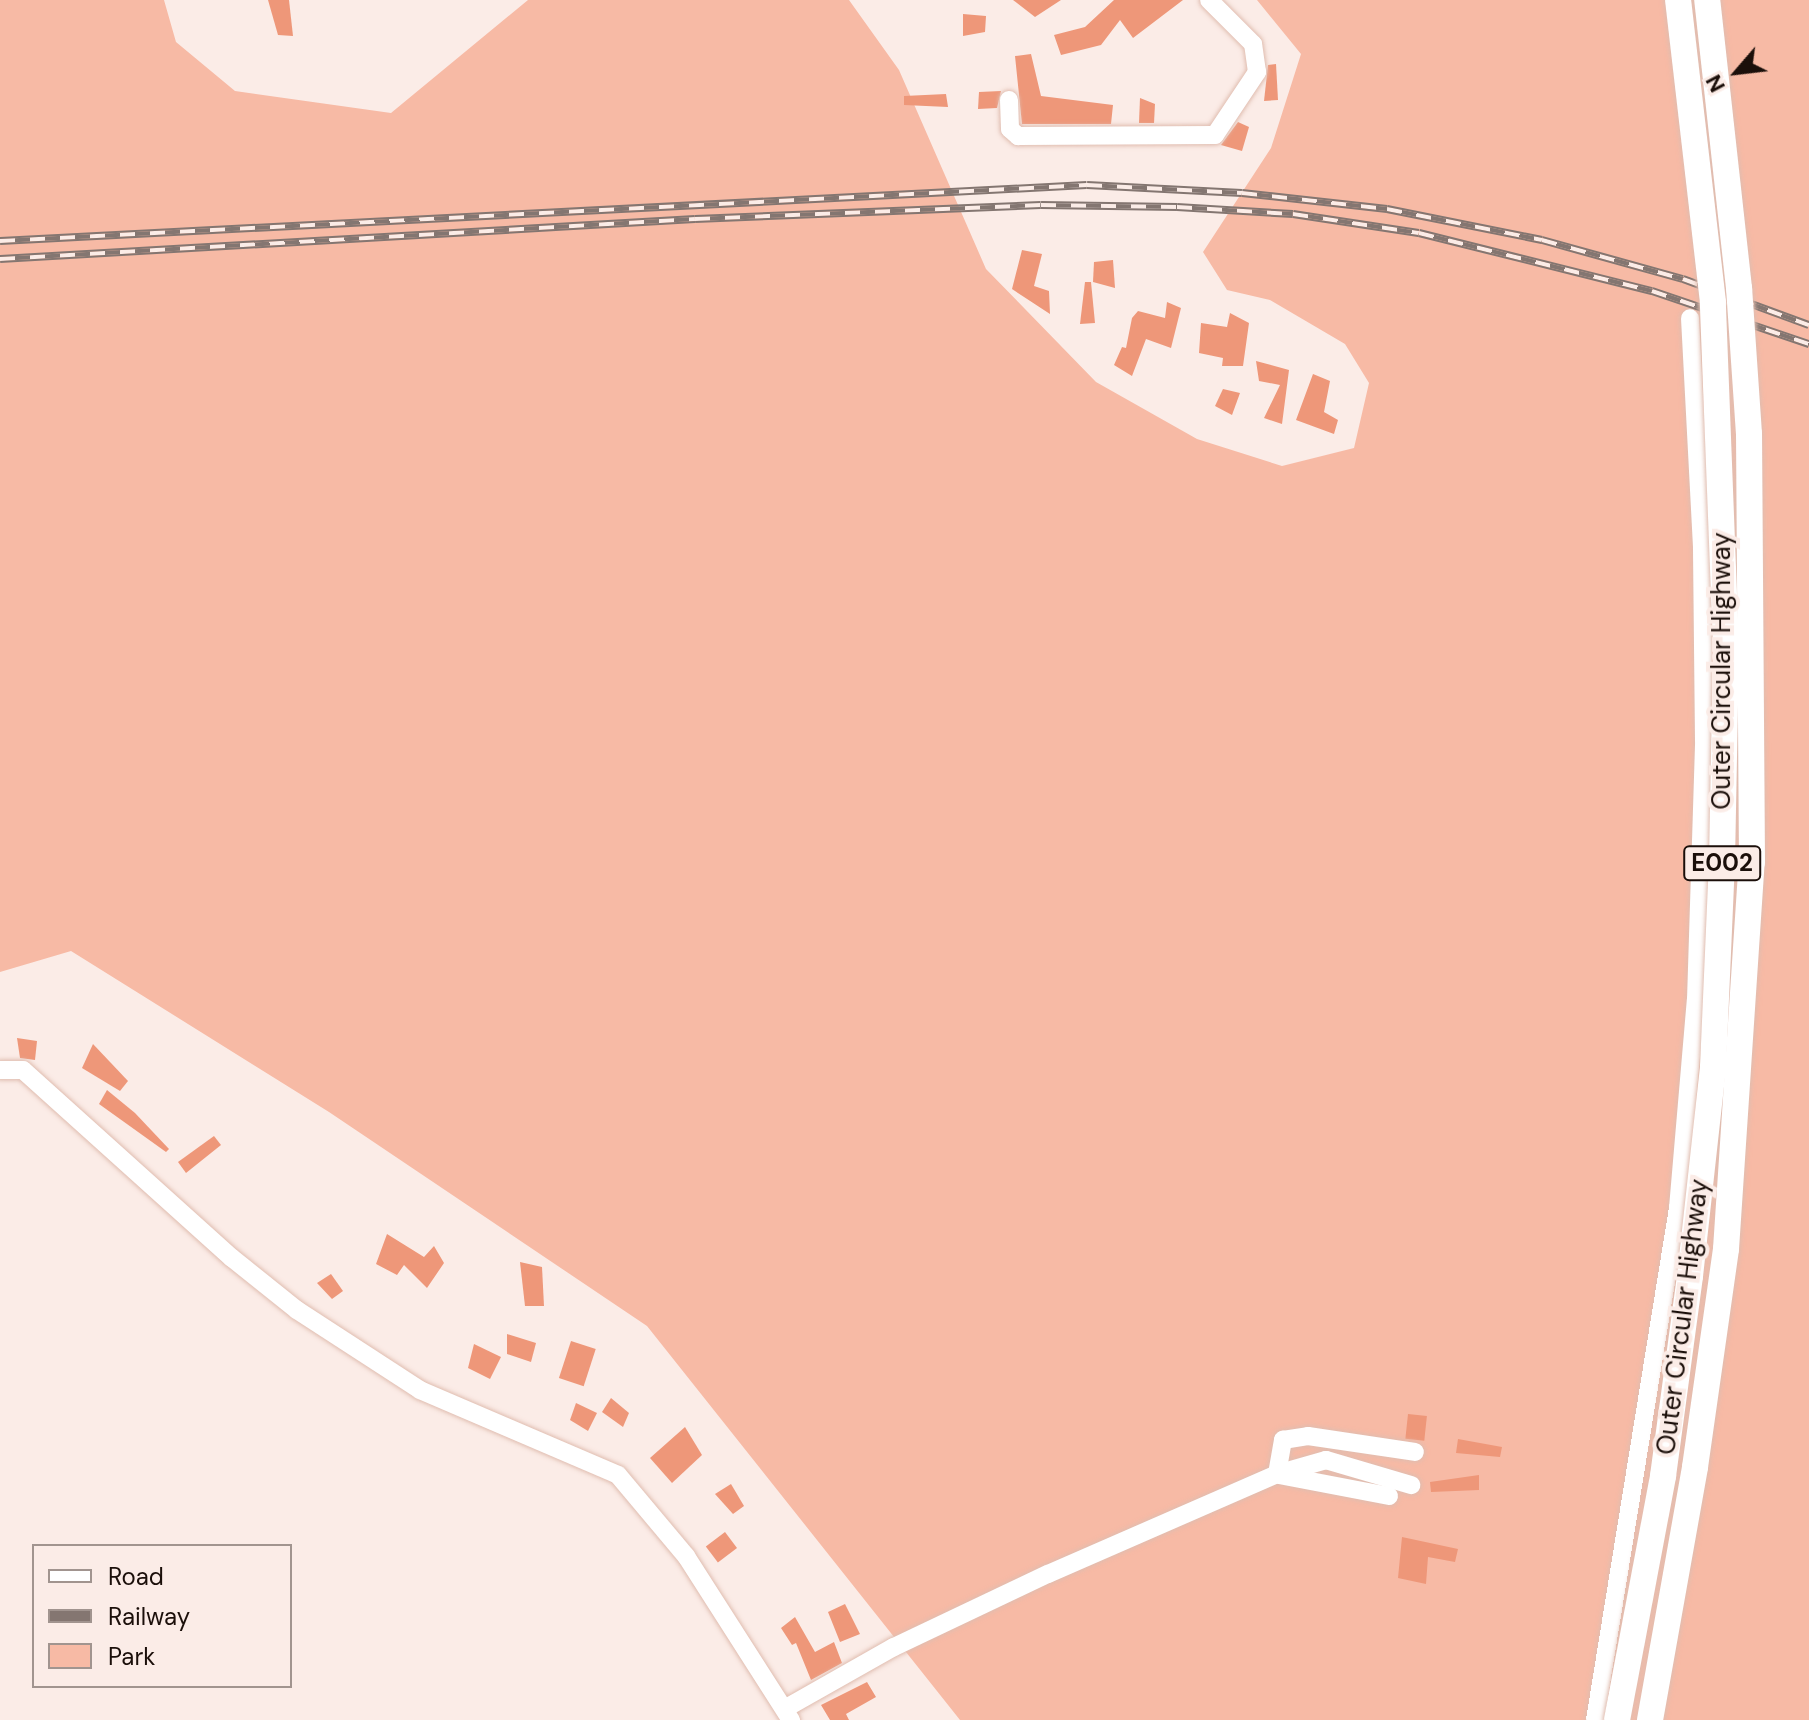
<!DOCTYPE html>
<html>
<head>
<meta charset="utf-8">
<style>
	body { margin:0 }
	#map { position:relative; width:1809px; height:1720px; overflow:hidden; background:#fbece7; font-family:"DM Sans",sans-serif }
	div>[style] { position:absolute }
	.green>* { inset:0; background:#f7baa5 }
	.building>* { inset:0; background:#ee9779; transform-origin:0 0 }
	.roads { filter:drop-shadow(0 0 2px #e0bdb0) drop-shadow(0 0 2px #e0bdb0) }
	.minor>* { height:18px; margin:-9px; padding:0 9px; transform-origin:9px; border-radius:9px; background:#fff }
	.rail>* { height:8px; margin-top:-4px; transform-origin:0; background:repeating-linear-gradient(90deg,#fbece7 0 15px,#847671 0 30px); box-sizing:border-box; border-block:2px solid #847671 }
	.bridges { filter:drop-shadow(0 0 2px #e0bdb0) drop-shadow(0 0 2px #e0bdb0) }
	.highway-bridge>* { height:26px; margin:-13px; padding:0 13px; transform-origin:13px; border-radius:13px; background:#fff }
	span { translate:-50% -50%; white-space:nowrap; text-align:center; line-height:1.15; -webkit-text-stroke:8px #fbece7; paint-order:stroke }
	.shield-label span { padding:2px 6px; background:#fbece7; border:2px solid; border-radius:6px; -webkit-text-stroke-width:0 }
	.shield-label { font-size:24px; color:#1b0f0a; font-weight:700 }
	.street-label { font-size:26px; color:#1b0f0a }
	.legend { position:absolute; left:32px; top:1544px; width:260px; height:144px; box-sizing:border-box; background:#fbece7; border:2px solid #a1948f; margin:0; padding:10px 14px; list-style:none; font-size:24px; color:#1b0f0a }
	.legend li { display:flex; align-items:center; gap:16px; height:40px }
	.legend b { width:40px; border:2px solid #a1948f }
	.north { position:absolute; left:1697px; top:32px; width:80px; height:80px; -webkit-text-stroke:6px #fbece7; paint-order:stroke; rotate:242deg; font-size:22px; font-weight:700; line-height:32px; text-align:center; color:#1b0f0a }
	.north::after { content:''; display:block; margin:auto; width:28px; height:36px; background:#1b0f0a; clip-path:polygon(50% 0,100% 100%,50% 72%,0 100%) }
</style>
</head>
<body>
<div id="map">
	<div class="green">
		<div style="clip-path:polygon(0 0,164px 0,176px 42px,235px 91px,391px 113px,528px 0,849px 0,899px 70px,986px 269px,1096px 382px,1197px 439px,1282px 466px,1354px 448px,1369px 383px,1345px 344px,1270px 300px,1227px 290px,1203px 252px,1271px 148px,1301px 54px,1257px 0,1809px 0,1809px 1720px,960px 1720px,647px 1326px,329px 1112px,71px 951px,0 972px)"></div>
	</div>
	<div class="building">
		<div style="clip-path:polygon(268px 0,289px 0,293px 36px,278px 35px)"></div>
		<div style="clip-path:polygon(1013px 0,1061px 0,1035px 17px)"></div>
		<div style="clip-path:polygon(1114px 0,1183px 0,1133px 38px,1120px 20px,1101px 45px,1061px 55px,1054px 35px,1085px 27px)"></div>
		<div style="clip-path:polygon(963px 14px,986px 16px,985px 32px,963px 36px)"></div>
		<div style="clip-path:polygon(1031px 54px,1041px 96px,1113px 105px,1111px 124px,1022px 124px,1015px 56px)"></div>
		<div style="clip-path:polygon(1276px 64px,1278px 100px,1264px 101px,1268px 65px)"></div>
		<div style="clip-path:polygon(1001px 91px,997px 108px,978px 109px,979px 92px)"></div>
		<div style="clip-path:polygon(946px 94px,948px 107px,904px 105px,904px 96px)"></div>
		<div style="clip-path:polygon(1140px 98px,1155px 104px,1154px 123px,1139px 123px)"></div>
		<div style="clip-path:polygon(1238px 122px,1249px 127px,1242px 151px,1221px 145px)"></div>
		<div style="clip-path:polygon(1022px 250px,1042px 254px,1034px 286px,1049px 291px,1050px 314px,1012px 289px)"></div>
		<div style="clip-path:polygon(1113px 260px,1115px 288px,1093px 282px,1094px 262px)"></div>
		<div style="clip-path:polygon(1085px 282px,1091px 282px,1095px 323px,1080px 324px)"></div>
		<div style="clip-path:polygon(1167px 302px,1181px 308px,1171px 348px,1146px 339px,1132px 376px,1114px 365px,1122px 347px,1126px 348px,1132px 318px,1138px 311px,1165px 318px)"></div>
		<div style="clip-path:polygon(1230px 313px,1249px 323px,1243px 366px,1222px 366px,1223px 358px,1199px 353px,1201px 323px,1227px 327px)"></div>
		<div style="clip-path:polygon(1256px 361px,1289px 370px,1282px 424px,1264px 418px,1280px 385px,1259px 381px)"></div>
		<div style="clip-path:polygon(1313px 374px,1330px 381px,1324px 412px,1338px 420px,1334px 434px,1296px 420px)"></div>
		<div style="clip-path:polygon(1223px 389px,1240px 393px,1232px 415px,1215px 406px)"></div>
		<div style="clip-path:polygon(17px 1038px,37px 1041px,35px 1060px,20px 1058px)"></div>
		<div style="clip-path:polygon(93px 1044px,128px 1081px,120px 1091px,82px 1068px)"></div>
		<div style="clip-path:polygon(107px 1090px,135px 1113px,169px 1149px,166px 1152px,99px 1104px)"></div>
		<div style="clip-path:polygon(214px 1136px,221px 1145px,186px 1173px,178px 1162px)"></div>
		<div style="clip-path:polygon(387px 1234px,424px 1257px,434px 1246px,444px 1263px,427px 1288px,404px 1265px,397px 1275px,376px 1264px)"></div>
		<div style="clip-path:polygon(520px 1262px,542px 1267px,544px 1306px,525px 1306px)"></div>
		<div style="clip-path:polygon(331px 1274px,343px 1291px,332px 1299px,317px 1283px)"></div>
		<div style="clip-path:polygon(507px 1334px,536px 1343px,531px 1362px,507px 1354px)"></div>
		<div style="left:571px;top:1341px;width:26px;height:39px;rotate:18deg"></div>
		<div style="clip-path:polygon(474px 1344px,501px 1357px,490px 1379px,468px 1368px)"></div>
		<div style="clip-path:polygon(611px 1398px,629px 1413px,623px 1427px,602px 1412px)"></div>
		<div style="clip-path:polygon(576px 1403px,597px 1413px,588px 1431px,570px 1420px)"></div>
		<div style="left:1408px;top:1414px;width:19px;height:25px;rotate:6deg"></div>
		<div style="clip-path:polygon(685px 1427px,702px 1455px,672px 1483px,650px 1458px)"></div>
		<div style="clip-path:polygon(1458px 1439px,1502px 1447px,1500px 1457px,1456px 1453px)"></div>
		<div style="clip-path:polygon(1479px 1475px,1479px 1490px,1431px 1492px,1430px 1482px)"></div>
		<div style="clip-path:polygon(731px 1484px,744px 1506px,733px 1514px,715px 1494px)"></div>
		<div style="left:725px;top:1532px;width:20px;height:24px;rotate:53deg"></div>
		<div style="clip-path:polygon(1402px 1537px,1458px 1549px,1455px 1562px,1428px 1557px,1426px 1584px,1398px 1578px)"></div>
		<div style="clip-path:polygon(845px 1604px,860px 1634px,840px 1642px,828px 1612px)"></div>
		<div style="clip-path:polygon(795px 1617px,815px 1652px,834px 1642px,842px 1663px,811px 1680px,796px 1643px,792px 1645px,781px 1628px)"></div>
		<div style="clip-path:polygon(867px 1682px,876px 1697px,846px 1714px,849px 1720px,830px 1720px,821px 1705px)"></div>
	</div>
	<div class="roads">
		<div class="minor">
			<div style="left:1009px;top:100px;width:29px;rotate:88deg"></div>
			<div style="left:1010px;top:129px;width:11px;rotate:41deg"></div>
			<div style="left:1018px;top:136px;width:197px;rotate:-0.3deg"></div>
			<div style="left:1215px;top:135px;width:76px;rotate:-56.3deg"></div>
			<div style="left:1257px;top:72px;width:28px;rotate:-98deg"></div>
			<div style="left:1253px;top:44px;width:62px;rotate:-135deg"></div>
			<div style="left:0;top:1070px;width:23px"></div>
			<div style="left:23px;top:1070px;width:281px;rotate:42deg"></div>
			<div style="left:232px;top:1258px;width:83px;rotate:38.7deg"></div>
			<div style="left:297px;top:1310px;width:147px;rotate:33deg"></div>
			<div style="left:420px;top:1390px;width:215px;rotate:23.2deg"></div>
			<div style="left:618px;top:1475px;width:106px;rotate:50deg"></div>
			<div style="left:686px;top:1556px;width:195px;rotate:57.4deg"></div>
			<div style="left:1277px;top:1474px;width:35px;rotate:-80deg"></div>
			<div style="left:1283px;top:1440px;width:25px;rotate:-9deg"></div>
			<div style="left:1308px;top:1436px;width:108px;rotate:8.5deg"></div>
			<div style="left:1279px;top:1475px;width:112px;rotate:10.8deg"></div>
			<div style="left:786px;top:1708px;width:124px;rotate:-29.5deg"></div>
			<div style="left:894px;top:1647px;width:170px;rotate:-25.4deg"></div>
			<div style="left:1048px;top:1574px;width:250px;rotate:-23.6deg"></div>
			<div style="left:1277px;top:1474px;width:51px;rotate:-15.9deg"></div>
			<div style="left:1326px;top:1460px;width:89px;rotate:16.4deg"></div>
			<div style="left:1595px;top:1720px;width:519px;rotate:-80.79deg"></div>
			<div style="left:1678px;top:1208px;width:209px;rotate:-85.1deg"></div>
			<div style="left:1696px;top:1000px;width:259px;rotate:-88.2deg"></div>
			<div style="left:1704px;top:741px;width:194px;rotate:-90.6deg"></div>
			<div style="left:1702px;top:547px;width:229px;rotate:-93deg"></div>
		</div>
	</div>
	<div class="rail">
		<div style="left:0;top:241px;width:1088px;rotate:-2.95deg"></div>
		<div style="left:1087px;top:185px;width:155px;rotate:3deg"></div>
		<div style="left:1242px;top:193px;width:146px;rotate:6.3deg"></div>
		<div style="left:1387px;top:209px;width:158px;rotate:11.3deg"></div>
		<div style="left:1542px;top:240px;width:146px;rotate:15.5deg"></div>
		<div style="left:1683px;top:279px;width:134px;rotate:20.1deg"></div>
		<div style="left:0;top:259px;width:696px;rotate:-3.29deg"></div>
		<div style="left:695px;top:219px;width:346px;rotate:-2.3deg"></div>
		<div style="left:1041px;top:205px;width:136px;rotate:0.8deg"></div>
		<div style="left:1177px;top:207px;width:116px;rotate:3.5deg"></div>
		<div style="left:1293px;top:214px;width:127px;rotate:8.6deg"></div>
		<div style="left:1419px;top:233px;width:240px;rotate:14deg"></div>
		<div style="left:1652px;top:291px;width:166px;rotate:18.7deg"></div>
	</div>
	<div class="bridges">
		<div class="highway-bridge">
			<div style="left:1617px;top:1720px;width:248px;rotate:-79.3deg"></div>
			<div style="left:1663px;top:1476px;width:202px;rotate:-82.3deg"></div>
			<div style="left:1690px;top:1276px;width:210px;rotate:-83.7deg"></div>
			<div style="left:1713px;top:1067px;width:206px;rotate:-87.5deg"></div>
			<div style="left:1722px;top:861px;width:215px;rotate:-88.9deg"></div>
			<div style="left:1726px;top:646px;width:344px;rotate:-92.2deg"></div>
			<div style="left:1713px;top:302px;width:304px;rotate:-96.6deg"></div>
			<div style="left:1650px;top:1720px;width:257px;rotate:-79.9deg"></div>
			<div style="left:1695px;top:1467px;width:220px;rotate:-81.9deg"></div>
			<div style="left:1726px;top:1249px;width:388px;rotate:-86.2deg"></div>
			<div style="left:1752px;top:862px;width:428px;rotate:-90.4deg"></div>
			<div style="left:1749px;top:434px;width:146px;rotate:-93.9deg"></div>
			<div style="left:1739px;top:288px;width:290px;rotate:-96.3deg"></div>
		</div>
	</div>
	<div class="shield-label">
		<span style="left:1722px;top:863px">E002</span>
	</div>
	<div class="street-label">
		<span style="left:1722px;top:671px;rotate:-90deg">Outer Circular Highway</span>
		<span style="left:1683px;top:1317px;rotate:-83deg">Outer Circular Highway</span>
	</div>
	<ul class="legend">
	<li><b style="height:10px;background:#fff"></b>Road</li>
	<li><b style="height:10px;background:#847671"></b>Railway</li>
	<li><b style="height:22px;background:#f7baa5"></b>Park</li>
	</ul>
	<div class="north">N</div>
</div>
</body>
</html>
